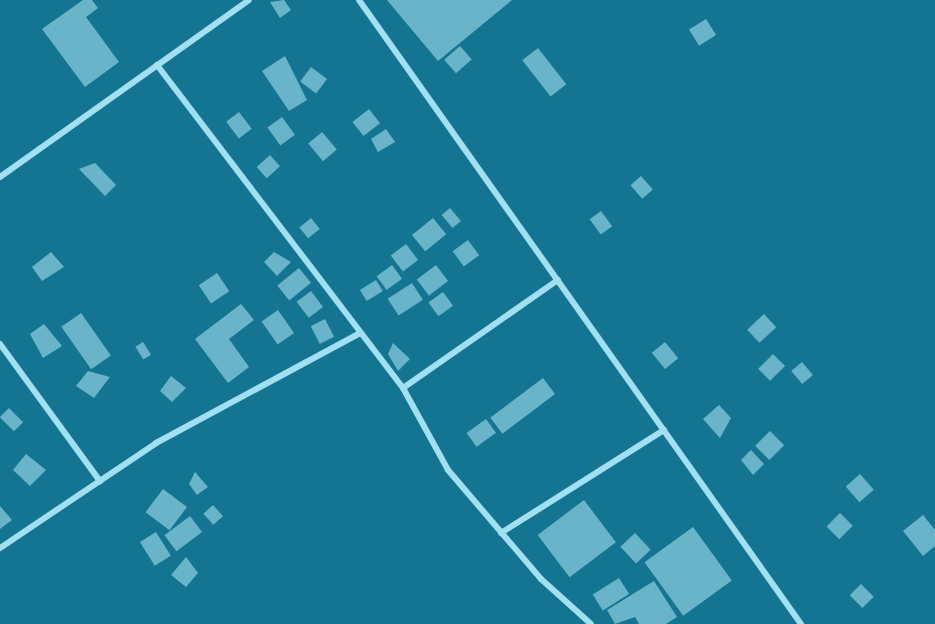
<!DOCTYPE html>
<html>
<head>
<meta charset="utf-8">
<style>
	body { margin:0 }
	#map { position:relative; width:935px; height:624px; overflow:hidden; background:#147592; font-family:"DM Sans",sans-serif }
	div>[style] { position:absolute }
	.building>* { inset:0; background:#69b4c9; transform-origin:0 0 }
	.minor>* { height:6px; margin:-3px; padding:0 3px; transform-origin:3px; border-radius:3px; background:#a2e0f1 }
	span { translate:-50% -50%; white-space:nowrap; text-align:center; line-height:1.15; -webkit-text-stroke:6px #147592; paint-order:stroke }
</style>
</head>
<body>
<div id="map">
	<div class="building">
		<div style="clip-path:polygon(83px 0,92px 0,98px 8px,86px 17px,119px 62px,85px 87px,42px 29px)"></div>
		<div style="clip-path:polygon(284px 0,291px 10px,280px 18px,270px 2px)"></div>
		<div style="clip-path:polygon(387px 0,512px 0,438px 61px)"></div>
		<div style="left:706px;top:19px;width:19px;height:20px;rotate:58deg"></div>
		<div style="left:460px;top:46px;width:18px;height:21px;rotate:49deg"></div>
		<div style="left:538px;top:48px;width:46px;height:20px;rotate:52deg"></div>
		<div style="clip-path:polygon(285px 56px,307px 100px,289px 111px,262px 71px)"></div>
		<div style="left:311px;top:67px;width:20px;height:18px;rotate:37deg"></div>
		<div style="left:369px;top:109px;width:18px;height:21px;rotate:52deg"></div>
		<div style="left:239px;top:112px;width:21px;height:16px;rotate:53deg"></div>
		<div style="left:282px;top:117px;width:22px;height:18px;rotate:54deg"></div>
		<div style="clip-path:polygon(386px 129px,395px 142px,378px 152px,371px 139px)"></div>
		<div style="left:322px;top:132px;width:23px;height:18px;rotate:50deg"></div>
		<div style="left:270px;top:155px;width:15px;height:18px;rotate:48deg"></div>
		<div style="clip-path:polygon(95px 163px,116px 185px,105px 196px,79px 169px)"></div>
		<div style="left:641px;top:176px;width:18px;height:14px;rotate:49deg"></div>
		<div style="left:450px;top:208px;width:17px;height:11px;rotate:50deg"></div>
		<div style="left:601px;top:211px;width:19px;height:14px;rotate:54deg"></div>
		<div style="left:311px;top:218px;width:14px;height:15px;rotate:51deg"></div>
		<div style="left:433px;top:218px;width:21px;height:27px;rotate:51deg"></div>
		<div style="left:468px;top:240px;width:19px;height:19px;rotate:54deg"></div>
		<div style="left:406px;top:244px;width:20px;height:19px;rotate:53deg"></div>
		<div style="clip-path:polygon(51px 252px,64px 267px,42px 281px,32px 267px)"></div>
		<div style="clip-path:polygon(274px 252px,291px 262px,277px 276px,264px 262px)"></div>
		<div style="left:392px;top:265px;width:17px;height:19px;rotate:54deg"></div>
		<div style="left:436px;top:265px;width:20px;height:24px;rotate:53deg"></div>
		<div style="left:299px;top:268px;width:19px;height:28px;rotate:51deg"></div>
		<div style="left:217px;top:273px;width:22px;height:22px;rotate:56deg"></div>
		<div style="left:376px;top:280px;width:13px;height:19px;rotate:58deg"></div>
		<div style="left:412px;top:283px;width:20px;height:29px;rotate:57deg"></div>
		<div style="left:311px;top:291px;width:20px;height:18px;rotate:53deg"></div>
		<div style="left:443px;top:292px;width:17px;height:18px;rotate:54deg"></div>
		<div style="clip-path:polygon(241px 304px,254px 320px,229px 339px,249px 367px,228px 383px,195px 339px)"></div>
		<div style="left:278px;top:310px;width:28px;height:20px;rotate:55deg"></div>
		<div style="left:81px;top:313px;width:52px;height:24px;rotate:55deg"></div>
		<div style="left:764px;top:314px;width:18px;height:23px;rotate:47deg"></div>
		<div style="left:325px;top:319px;width:20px;height:16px;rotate:63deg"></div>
		<div style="clip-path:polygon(44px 324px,62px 346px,43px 358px,30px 334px)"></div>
		<div style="left:143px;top:342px;width:15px;height:9px;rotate:58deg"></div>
		<div style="left:665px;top:342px;width:21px;height:17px;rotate:51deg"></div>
		<div style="clip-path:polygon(393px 343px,410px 359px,398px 371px,388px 354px)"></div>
		<div style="left:773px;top:354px;width:17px;height:21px;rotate:45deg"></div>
		<div style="left:802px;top:362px;width:17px;height:14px;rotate:50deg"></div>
		<div style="clip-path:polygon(88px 371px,110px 377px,94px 398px,76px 386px)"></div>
		<div style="clip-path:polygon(171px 376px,186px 388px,172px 402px,160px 391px)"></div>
		<div style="left:543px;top:378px;width:20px;height:66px;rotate:53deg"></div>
		<div style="clip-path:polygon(719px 405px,731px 418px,720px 438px,703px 419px)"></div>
		<div style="left:9px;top:408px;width:20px;height:13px;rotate:45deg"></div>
		<div style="left:486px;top:419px;width:17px;height:24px;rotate:54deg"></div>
		<div style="left:770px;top:431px;width:20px;height:21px;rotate:45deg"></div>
		<div style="clip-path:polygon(751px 450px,764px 464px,753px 475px,741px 460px)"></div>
		<div style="clip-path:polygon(26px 454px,46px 470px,30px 486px,13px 470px)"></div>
		<div style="clip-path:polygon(195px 472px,208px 487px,197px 495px,189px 484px)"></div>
		<div style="left:860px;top:474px;width:21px;height:19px;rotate:49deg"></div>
		<div style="left:163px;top:489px;width:30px;height:29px;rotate:37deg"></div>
		<div style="left:584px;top:500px;width:53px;height:58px;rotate:53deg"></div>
		<div style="left:213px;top:505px;width:15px;height:13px;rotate:48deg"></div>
		<div style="clip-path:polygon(0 506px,12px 520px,0 529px)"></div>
		<div style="left:840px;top:513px;width:18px;height:19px;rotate:45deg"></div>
		<div style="clip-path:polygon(923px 515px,935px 530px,935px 546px,923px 556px,903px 531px)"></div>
		<div style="left:190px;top:516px;width:20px;height:32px;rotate:53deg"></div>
		<div style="left:693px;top:527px;width:66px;height:60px;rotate:54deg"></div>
		<div style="left:156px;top:532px;width:28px;height:19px;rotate:58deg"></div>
		<div style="left:635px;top:533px;width:23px;height:20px;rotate:47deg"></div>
		<div style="clip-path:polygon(186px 557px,198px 573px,186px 587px,171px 575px)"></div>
		<div style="left:619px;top:578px;width:19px;height:31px;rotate:58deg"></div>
		<div style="clip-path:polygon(654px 581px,677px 617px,666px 624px,639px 624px,635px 617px,615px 624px,607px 610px)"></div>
		<div style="left:861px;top:584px;width:18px;height:16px;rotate:45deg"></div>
	</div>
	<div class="minor">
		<div style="left:359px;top:0;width:765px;rotate:54.69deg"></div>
		<div style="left:157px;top:65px;width:406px;rotate:52.7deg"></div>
		<div style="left:403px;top:388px;width:94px;rotate:61.2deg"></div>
		<div style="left:448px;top:470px;width:143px;rotate:49.5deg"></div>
		<div style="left:541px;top:579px;width:67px;rotate:42deg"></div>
		<div style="left:0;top:177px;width:305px;rotate:-35.4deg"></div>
		<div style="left:0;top:344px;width:170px;rotate:53.9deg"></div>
		<div style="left:403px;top:388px;width:189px;rotate:-34.9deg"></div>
		<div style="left:501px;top:533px;width:193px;rotate:-32.3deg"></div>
		<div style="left:0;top:548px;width:188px;rotate:-33.9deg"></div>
		<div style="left:156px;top:443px;width:232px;rotate:-28.3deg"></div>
	</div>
</div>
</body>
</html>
